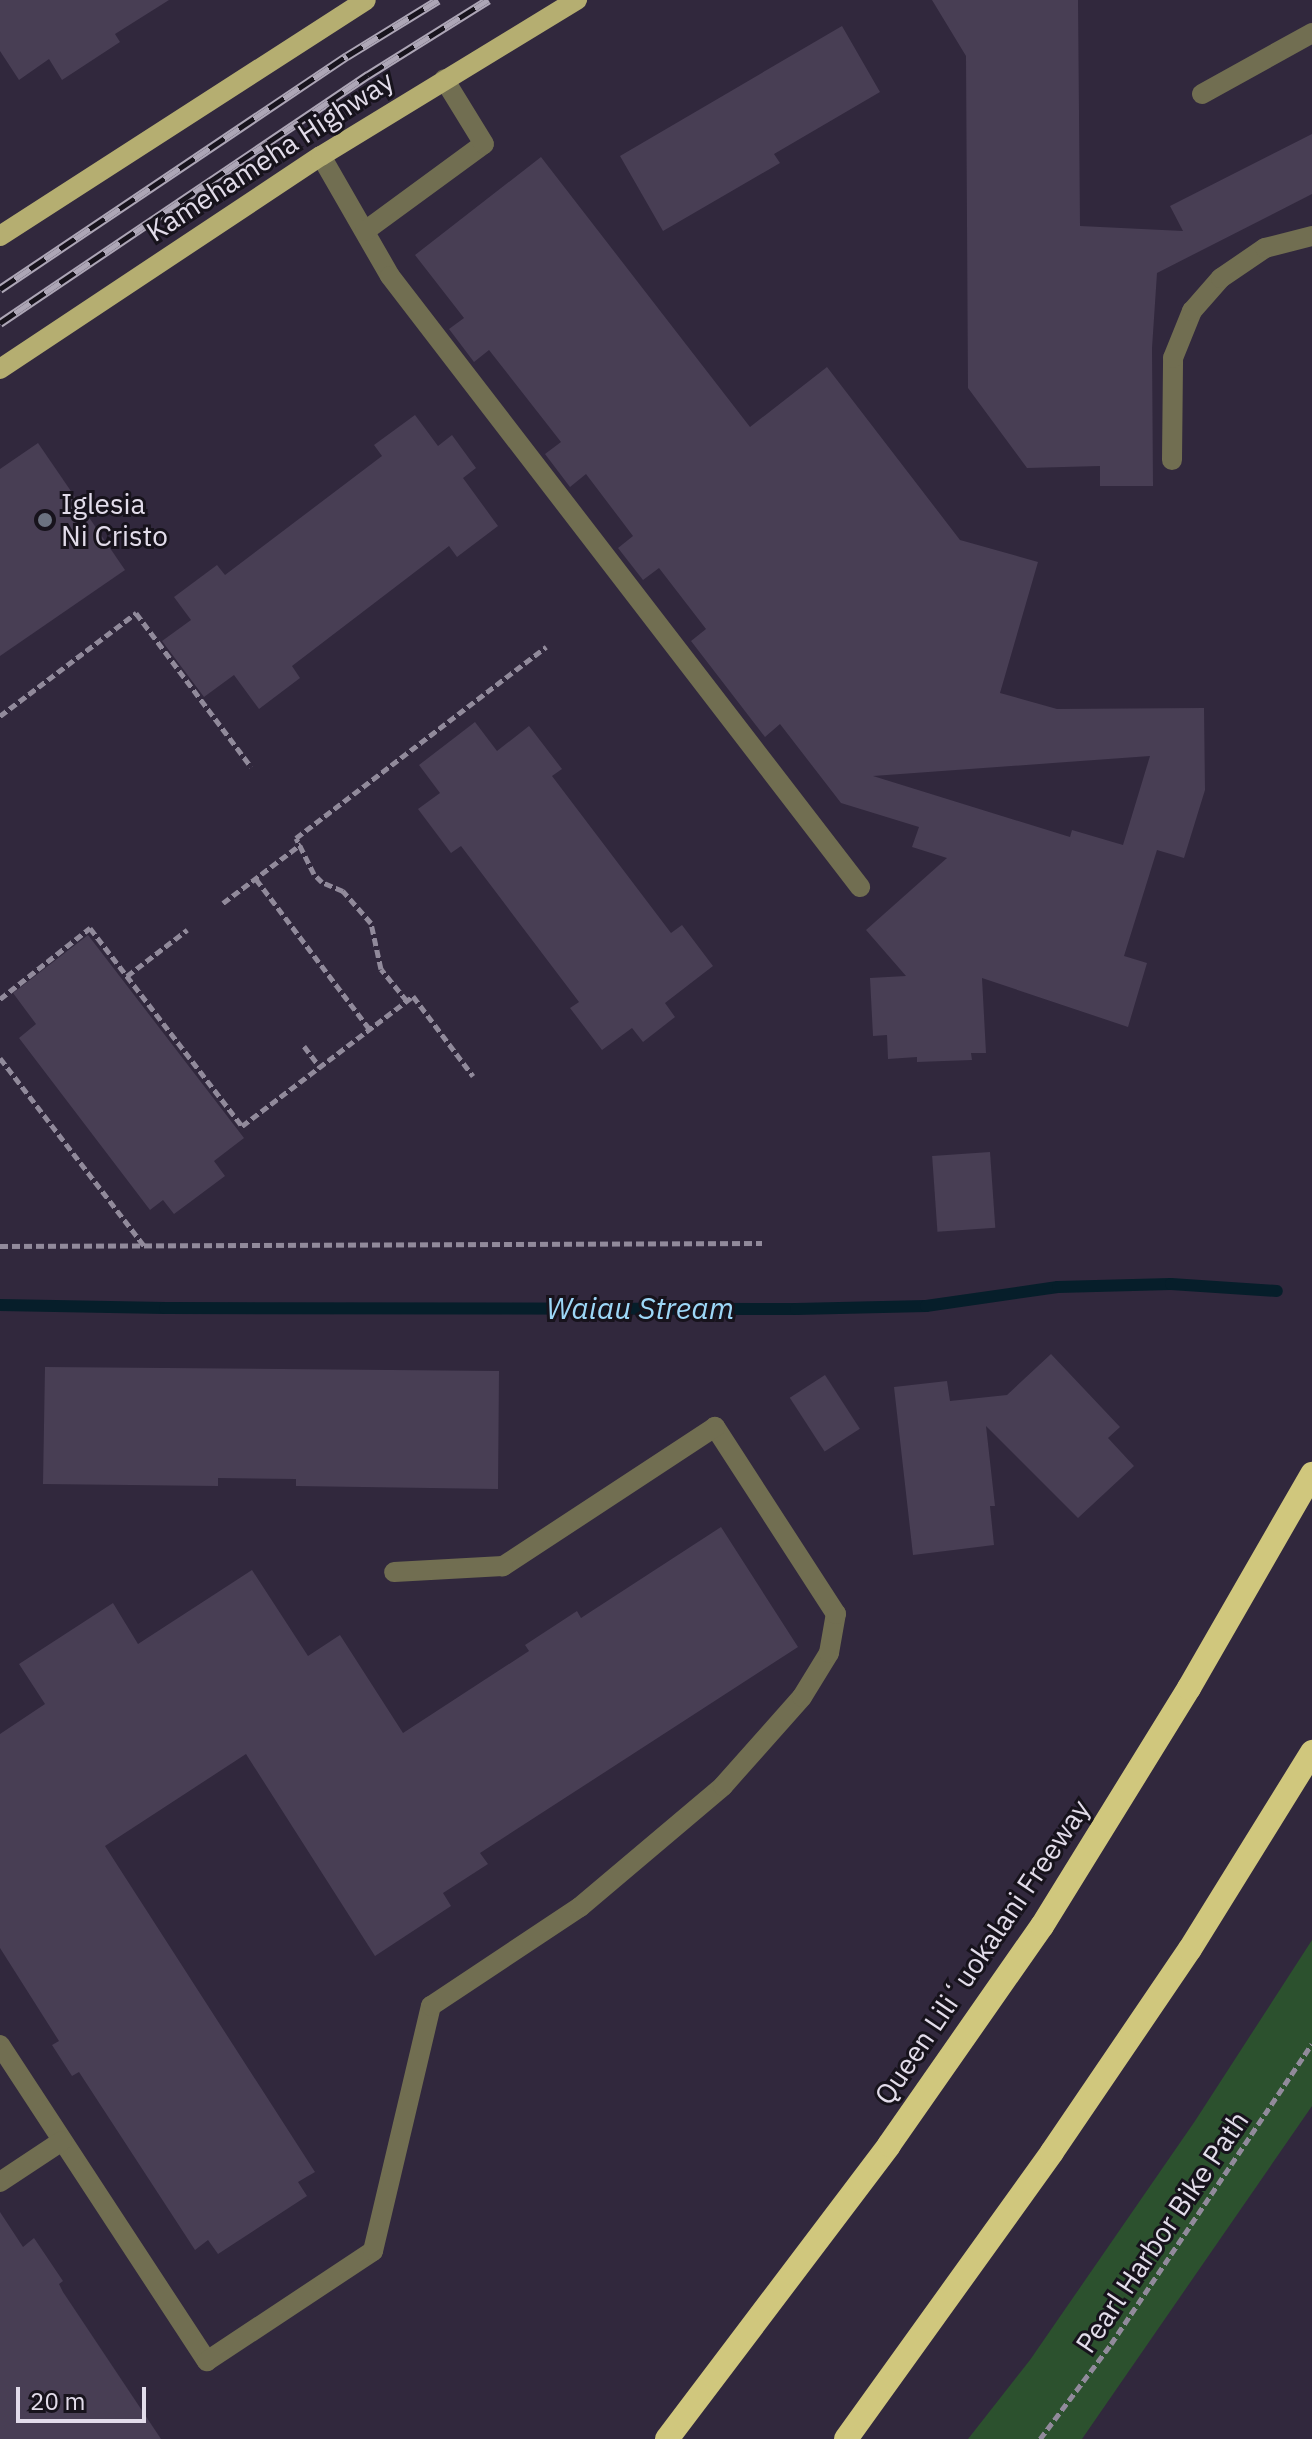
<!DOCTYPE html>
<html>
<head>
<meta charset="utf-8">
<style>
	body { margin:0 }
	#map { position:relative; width:1312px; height:2439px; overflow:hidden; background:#31283d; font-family:"IBM Plex Sans",sans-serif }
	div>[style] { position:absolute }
	.green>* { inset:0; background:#2c512e }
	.stream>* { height:12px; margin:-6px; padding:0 6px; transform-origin:6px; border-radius:6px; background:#061e2a }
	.building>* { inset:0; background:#483e54; transform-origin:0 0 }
	.path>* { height:5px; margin-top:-2.5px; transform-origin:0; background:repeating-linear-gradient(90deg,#918a9b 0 8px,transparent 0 12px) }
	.minor>* { height:20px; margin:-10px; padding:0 10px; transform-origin:10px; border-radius:10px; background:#716e51 }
	.major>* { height:20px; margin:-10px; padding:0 10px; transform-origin:10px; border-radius:10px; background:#b5ae71 }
	.highway>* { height:24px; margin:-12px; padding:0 12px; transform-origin:12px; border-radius:12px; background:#d0c77d }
	.rail>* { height:9px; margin-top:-4.5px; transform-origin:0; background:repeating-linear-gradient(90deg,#17131c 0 18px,#ada6b6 0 36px); box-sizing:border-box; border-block:2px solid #ada6b6 }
	.dots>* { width:22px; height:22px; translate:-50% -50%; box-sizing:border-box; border:4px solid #17131c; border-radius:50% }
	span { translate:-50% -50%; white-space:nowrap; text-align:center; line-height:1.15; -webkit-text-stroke:6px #17131c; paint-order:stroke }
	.street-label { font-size:28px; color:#e2dcea }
	.poi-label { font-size:28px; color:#e2dcea }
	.left { translate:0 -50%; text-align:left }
	.water-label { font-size:30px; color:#9dd8f8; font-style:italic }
	.scale { position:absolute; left:16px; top:2387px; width:130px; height:36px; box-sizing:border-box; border:4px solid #e2dcea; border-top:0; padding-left:10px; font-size:24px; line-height:28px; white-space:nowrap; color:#e2dcea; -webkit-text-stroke:6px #17131c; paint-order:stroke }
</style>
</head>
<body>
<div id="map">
	<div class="green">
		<div style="clip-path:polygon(1312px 1940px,1312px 2106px,1082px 2439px,968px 2439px,1030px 2360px,1195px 2121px)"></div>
	</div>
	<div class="stream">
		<div style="left:0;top:1305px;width:165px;rotate:1deg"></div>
		<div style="left:165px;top:1308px;width:631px;rotate:0.09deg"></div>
		<div style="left:796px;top:1309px;width:130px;rotate:-1.3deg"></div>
		<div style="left:926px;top:1306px;width:133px;rotate:-8.2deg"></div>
		<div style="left:1058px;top:1287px;width:113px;rotate:-1.5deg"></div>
		<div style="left:1171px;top:1284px;width:106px;rotate:3.8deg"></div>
	</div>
	<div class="building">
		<div style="clip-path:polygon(0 0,169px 0,115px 34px,120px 42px,62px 80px,49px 59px,19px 80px,0 51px)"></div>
		<div style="clip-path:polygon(932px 0,1078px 0,1080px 226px,1183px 231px,1170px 206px,1312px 134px,1312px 194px,1157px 273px,1152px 348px,1153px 486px,1100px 486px,1100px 466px,1027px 468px,968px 388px,966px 56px)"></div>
		<div style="clip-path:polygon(842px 26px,880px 92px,774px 154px,780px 163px,663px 231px,620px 156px)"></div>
		<div style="clip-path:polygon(evenodd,541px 157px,750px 427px,827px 367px,960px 540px,1038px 562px,1000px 693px,1057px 709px,1204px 708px,1205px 790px,1184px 858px,1157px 850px,1124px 956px,1147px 963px,1128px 1027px,982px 978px,986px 1053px,971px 1053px,972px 1060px,917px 1062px,917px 1057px,888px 1059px,887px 1035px,873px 1036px,870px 978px,906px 976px,866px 930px,947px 858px,912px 847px,919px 827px,841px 803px,780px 724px,765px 737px,691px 641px,706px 629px,659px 568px,643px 580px,618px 548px,633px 536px,586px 474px,570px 487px,545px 454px,561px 442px,489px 350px,474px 362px,449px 329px,464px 318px,415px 255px,541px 157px,1150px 756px,1123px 845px,1072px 830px,1070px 837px,873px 776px,1150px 756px)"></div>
		<div style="clip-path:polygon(415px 415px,438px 446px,452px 435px,476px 468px,463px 478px,498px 526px,457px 557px,449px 546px,292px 666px,300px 678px,259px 709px,234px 675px,204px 697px,162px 641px,191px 620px,174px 597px,217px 565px,225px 575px,382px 456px,374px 445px)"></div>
		<div style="clip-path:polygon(38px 443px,125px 570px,0 656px,0 469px)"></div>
		<div style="clip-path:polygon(475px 722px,497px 751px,529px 726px,562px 769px,552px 776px,671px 933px,682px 925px,713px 966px,665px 1003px,675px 1017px,643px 1042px,632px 1028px,602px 1050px,570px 1008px,579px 1002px,461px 846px,451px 853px,418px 809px,440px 793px,419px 765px)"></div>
		<div style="clip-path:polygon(88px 935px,244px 1138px,214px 1161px,225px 1176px,174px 1214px,163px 1200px,150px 1210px,19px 1038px,36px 1024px,13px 993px)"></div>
		<div style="left:990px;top:1152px;width:76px;height:58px;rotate:86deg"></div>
		<div style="clip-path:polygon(1051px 1354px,1120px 1427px,1108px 1438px,1134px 1466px,1078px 1518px,986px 1426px,995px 1506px,990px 1506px,994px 1545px,913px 1555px,894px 1387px,947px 1381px,950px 1401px,1007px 1395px)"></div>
		<div style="clip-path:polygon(45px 1367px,499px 1371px,498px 1489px,296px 1486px,296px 1479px,218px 1478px,218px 1486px,43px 1484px)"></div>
		<div style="left:825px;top:1375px;width:64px;height:42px;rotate:57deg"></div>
		<div style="clip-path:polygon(721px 1527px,798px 1647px,480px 1853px,488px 1864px,443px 1893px,451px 1906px,375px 1956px,246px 1754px,105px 1846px,315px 2172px,298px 2182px,307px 2196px,218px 2254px,208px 2240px,195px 2250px,79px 2072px,72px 2076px,52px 2045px,59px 2041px,0 1948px,0 1734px,45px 1704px,19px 1664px,113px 1603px,138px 1644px,252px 1570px,308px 1656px,340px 1635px,403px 1733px,529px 1651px,525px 1645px,577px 1611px,581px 1618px)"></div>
		<div style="clip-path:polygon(0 2212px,23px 2247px,34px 2238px,63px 2281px,59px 2284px,63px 2292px,161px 2439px,0 2439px)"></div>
	</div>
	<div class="path">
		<div style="left:0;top:716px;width:171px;rotate:-37.1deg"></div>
		<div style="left:136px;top:613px;width:192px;rotate:53.2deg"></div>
		<div style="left:256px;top:879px;width:189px;rotate:52.9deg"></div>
		<div style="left:223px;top:903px;width:98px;rotate:-37.1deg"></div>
		<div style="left:127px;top:976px;width:76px;rotate:-37.5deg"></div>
		<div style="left:0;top:999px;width:115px;rotate:-38.3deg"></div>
		<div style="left:90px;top:928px;width:250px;rotate:52.5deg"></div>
		<div style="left:242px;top:1126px;width:215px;rotate:-37.2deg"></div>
		<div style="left:413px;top:996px;width:100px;rotate:53.1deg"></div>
		<div style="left:407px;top:1001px;width:41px;rotate:-129.1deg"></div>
		<div style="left:381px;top:969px;width:47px;rotate:-102.3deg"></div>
		<div style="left:371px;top:923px;width:43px;rotate:-131.2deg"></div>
		<div style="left:343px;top:891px;width:23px;rotate:-157deg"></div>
		<div style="left:322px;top:882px;width:11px;rotate:-135deg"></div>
		<div style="left:314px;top:874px;width:40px;rotate:-116.6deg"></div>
		<div style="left:296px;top:838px;width:315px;rotate:-37.4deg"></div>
		<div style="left:304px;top:1046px;width:26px;rotate:53deg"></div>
		<div style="left:0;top:1058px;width:238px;rotate:52.5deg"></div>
		<div style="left:0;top:1246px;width:762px;rotate:-0.23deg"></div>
		<div style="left:1040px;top:2439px;width:119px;rotate:-53.2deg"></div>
		<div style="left:1111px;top:2344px;width:361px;rotate:-56.2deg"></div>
	</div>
	<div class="minor">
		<div style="left:1202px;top:94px;width:126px;rotate:-29deg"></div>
		<div style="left:321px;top:156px;width:138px;rotate:60.1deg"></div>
		<div style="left:390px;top:276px;width:771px;rotate:52.43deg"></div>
		<div style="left:365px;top:231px;width:147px;rotate:-36.2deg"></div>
		<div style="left:484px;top:144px;width:76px;rotate:-121.6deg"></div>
		<div style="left:1172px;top:460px;width:102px;rotate:-89.4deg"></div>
		<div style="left:1173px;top:358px;width:51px;rotate:-68deg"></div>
		<div style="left:1192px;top:311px;width:44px;rotate:-48.7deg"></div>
		<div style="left:1221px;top:278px;width:53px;rotate:-34.3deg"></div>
		<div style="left:1265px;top:248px;width:49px;rotate:-14.3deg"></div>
		<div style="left:0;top:2045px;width:378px;rotate:56.8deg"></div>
		<div style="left:207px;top:2361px;width:199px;rotate:-33.5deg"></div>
		<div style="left:373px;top:2251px;width:252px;rotate:-76.7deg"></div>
		<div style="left:431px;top:2006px;width:179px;rotate:-33.6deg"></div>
		<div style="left:580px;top:1907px;width:187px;rotate:-40.2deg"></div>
		<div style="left:723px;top:1786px;width:119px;rotate:-48.4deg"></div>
		<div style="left:802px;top:1697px;width:52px;rotate:-58.5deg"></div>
		<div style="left:829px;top:1653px;width:40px;rotate:-80deg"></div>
		<div style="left:836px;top:1614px;width:223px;rotate:-122.9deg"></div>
		<div style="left:715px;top:1427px;width:254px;rotate:146.7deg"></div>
		<div style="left:503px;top:1566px;width:109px;rotate:176.8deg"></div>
		<div style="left:0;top:2182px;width:74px;rotate:-33.5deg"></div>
	</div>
	<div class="major">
		<div style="left:0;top:236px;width:435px;rotate:-32.8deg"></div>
		<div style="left:0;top:369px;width:385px;rotate:-33.6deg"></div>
		<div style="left:321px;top:156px;width:300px;rotate:-31.4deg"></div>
	</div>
	<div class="highway">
		<div style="left:667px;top:2439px;width:368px;rotate:-52.9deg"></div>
		<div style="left:889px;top:2145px;width:267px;rotate:-55.1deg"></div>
		<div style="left:1042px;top:1926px;width:280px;rotate:-58.3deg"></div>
		<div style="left:1189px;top:1688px;width:247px;rotate:-60.1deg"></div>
		<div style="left:846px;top:2439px;width:353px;rotate:-54.3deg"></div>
		<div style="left:1052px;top:2152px;width:245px;rotate:-55.8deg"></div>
		<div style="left:1190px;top:1949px;width:232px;rotate:-58.2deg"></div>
	</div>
	<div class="rail">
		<div style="left:0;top:289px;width:418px;rotate:-33.9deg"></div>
		<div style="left:347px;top:56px;width:107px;rotate:-31.6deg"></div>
		<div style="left:0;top:323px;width:444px;rotate:-34deg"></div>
		<div style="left:368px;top:75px;width:142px;rotate:-32deg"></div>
	</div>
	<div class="dots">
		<div style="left:45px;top:520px;background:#6b7280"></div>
	</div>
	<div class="street-label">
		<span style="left:270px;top:156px;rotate:-33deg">Kamehameha Highway</span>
		<span style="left:982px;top:1952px;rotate:-56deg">Queen Liliʻuokalani Freeway</span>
		<span style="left:1162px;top:2232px;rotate:-56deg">Pearl Harbor Bike Path</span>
	</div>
	<div class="poi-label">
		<span class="left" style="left:61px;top:520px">Iglesia<br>Ni Cristo</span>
	</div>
	<div class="water-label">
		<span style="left:640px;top:1308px">Waiau Stream</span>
	</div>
	<div class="scale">20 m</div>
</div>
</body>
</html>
